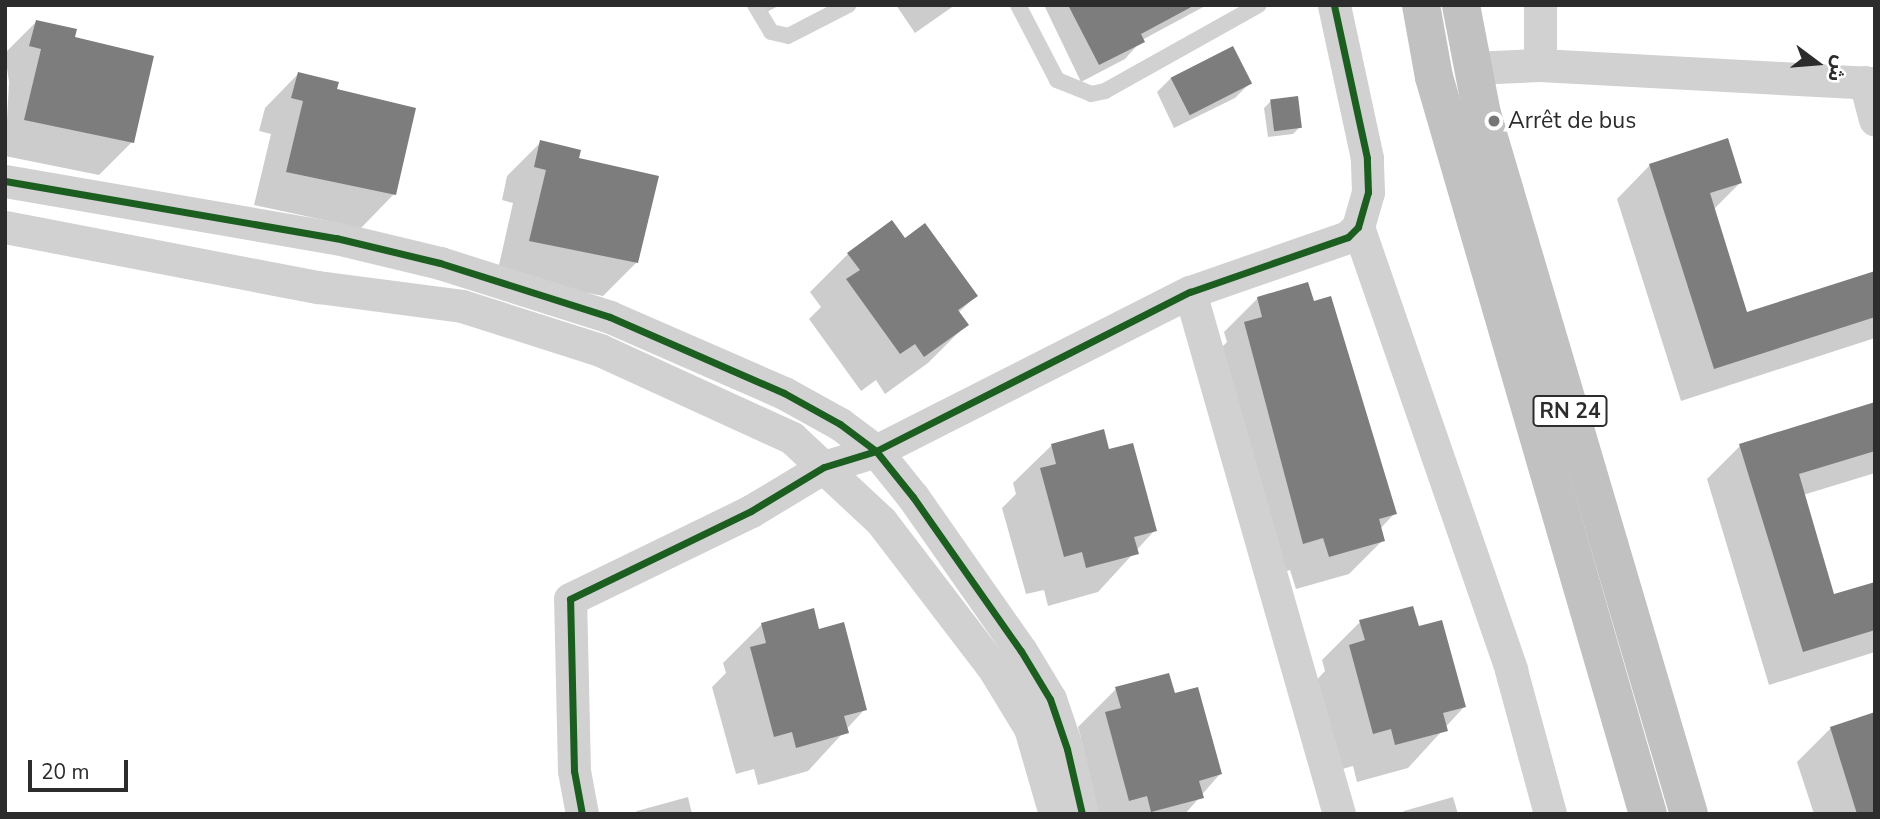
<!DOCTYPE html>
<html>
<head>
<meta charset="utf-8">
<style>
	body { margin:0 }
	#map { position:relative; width:1880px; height:819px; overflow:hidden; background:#fff; font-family:"Nunito Sans","Noto Sans Arabic",sans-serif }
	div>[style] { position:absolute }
	.shadow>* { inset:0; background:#0003 }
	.building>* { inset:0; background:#7d7d7d; transform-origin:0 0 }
	.service>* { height:16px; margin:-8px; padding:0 8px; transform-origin:8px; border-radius:8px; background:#d1d1d1 }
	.minor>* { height:33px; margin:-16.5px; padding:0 16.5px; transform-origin:16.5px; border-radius:16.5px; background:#d1d1d1 }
	.trunk>* { height:38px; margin:-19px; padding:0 19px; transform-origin:19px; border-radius:19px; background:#c1c1c1 }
	.cycleway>* { height:7px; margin:-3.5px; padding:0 3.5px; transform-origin:3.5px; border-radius:3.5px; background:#1b5e20 }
	.dots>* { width:19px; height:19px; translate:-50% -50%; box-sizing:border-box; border:4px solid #fff; border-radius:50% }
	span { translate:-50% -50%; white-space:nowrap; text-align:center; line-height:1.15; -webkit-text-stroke:7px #fff; paint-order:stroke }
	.shield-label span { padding:2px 5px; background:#fff; border:2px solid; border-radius:5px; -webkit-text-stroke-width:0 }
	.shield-label { font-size:21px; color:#2c2c2c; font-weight:700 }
	.poi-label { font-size:23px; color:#2c2c2c }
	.left { translate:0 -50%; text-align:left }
	.frame { position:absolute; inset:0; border:7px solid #2c2c2c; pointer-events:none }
	.north { position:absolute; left:1782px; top:28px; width:70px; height:70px; -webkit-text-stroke:5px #fff; paint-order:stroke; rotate:106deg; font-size:19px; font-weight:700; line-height:28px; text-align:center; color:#2c2c2c }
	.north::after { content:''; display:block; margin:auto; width:24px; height:32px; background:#2c2c2c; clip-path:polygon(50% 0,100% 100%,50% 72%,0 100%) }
	.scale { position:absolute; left:28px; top:760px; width:100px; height:32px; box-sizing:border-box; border:4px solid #2c2c2c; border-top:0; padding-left:9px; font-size:21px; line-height:24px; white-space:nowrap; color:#2c2c2c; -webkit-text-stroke:5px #fff; paint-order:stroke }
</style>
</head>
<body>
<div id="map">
	<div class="shadow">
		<div style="clip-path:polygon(756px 5px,780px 5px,761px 15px)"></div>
		<div style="clip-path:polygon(896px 5px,955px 5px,915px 33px)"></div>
		<div style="clip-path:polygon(1044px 5px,1207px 5px,1142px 40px,1125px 59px,1081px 82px)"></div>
		<div style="clip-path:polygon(36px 22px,73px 38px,132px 142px,99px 175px,5px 156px,9px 82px,5px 53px)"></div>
		<div style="clip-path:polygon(298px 74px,335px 90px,394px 194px,361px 228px,254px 205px,271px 134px,259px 131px,265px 108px)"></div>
		<div style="clip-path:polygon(1171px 78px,1249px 84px,1235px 98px,1174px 128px,1157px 92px)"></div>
		<div style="clip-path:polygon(1271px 101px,1300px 127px,1293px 134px,1268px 137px,1264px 108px)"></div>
		<div style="clip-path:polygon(541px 142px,577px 160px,636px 263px,603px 296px,497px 274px,513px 203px,502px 200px,507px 176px)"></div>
		<div style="clip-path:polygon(1650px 165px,1740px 183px,1713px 210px,1746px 314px,1875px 273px,1875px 338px,1681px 401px,1617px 199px)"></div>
		<div style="clip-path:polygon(904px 240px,976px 296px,958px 313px,966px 325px,928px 363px,885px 394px,876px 380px,861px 391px,809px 319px,821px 307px,810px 292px,848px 254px)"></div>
		<div style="clip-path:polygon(1258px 298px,1395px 513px,1380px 529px,1383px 540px,1349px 574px,1296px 589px,1290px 570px,1270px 576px,1212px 357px,1227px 342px,1224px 332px)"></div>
		<div style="clip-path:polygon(1875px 404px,1875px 473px,1803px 495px,1833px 596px,1875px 583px,1875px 652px,1769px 685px,1707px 479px,1740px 446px)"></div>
		<div style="clip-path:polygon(1052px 445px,1108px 452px,1155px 530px,1098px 592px,1048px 606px,1044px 590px,1026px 594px,1002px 508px,1016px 494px,1013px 483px)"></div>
		<div style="clip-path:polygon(1360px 622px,1417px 629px,1464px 707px,1408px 768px,1357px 782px,1353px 766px,1335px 771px,1312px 685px,1325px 671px,1322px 660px)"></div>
		<div style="clip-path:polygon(762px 624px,865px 709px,808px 771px,758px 785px,754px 769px,736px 774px,712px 687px,726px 673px,723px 663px)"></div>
		<div style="clip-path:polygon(1116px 689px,1220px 774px,1185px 814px,1085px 814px,1068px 752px,1081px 738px,1078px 727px)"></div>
		<div style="clip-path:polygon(1831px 728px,1875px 814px,1814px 814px,1797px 762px)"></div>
		<div style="clip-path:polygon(688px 797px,692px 814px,634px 814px,637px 811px)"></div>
		<div style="clip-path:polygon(1453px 797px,1458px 814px,1401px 814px,1404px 811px)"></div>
	</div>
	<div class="building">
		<div style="clip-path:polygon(1068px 5px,1195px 5px,1141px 34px,1145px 42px,1099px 65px)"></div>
		<div style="clip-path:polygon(36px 20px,77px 29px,75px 37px,154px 56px,134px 143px,24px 120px,41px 49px,29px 46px)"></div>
		<div style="left:1233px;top:46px;width:42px;height:70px;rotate:63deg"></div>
		<div style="clip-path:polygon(298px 72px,339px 82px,337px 89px,416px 108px,396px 195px,286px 172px,303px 101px,291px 98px)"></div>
		<div style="left:1298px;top:96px;width:32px;height:28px;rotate:83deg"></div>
		<div style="clip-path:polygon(1728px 138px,1742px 183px,1710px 193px,1747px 312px,1875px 271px,1875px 317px,1714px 369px,1649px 164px)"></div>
		<div style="clip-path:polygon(540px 140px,581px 150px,579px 158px,659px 176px,638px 263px,529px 241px,546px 170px,534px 167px)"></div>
		<div style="clip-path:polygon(892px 220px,905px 238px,925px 223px,978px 296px,958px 310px,969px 325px,924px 357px,915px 344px,900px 354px,846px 279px,860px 270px,847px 253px)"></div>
		<div style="clip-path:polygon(1308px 282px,1314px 301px,1331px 296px,1397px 514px,1379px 519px,1385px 541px,1329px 557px,1323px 538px,1303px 544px,1244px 322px,1262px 317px,1257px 297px)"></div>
		<div style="clip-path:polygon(1875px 402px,1875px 451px,1799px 474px,1834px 594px,1875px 582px,1875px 630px,1803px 652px,1739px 444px)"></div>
		<div style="clip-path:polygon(1104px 429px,1109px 449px,1133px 443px,1157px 531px,1134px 537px,1139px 554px,1086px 568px,1082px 552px,1064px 557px,1040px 468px,1056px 464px,1051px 444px)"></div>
		<div style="clip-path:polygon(1413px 606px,1419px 626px,1442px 620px,1466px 707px,1443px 713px,1448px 731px,1395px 745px,1391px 729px,1373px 734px,1349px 645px,1365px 640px,1359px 620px)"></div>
		<div style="clip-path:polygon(814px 608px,819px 629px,844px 622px,867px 710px,844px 716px,849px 733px,796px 748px,792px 732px,774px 737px,750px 647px,766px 643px,761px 623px)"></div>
		<div style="clip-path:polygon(1169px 673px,1175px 693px,1198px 687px,1222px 774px,1199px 781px,1204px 798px,1151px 812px,1147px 796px,1129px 801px,1105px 712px,1121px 708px,1115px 687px)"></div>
		<div style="clip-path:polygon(1875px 712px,1875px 814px,1857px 814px,1830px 727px)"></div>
	</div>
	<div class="service">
		<div style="left:755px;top:5px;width:31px;rotate:59deg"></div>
		<div style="left:771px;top:32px;width:17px;rotate:13deg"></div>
		<div style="left:788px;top:36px;width:68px;rotate:-27.3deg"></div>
		<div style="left:1018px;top:5px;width:85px;rotate:62.5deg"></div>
		<div style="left:1057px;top:80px;width:37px;rotate:22deg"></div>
		<div style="left:1091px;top:94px;width:14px;rotate:-12deg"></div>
		<div style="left:1105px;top:91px;width:176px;rotate:-29.2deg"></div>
	</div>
	<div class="minor">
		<div style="left:1540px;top:5px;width:60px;rotate:90deg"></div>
		<div style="left:1473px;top:68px;width:67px;rotate:-2.6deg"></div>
		<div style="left:1540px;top:65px;width:335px;rotate:3.1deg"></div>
		<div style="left:1865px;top:82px;width:39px;rotate:75deg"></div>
		<div style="left:5px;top:181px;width:336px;rotate:9.8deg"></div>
		<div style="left:336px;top:238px;width:107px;rotate:13.5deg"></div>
		<div style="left:440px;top:263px;width:178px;rotate:17.6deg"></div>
		<div style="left:610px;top:317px;width:190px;rotate:23.6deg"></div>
		<div style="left:784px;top:393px;width:64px;rotate:29deg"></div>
		<div style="left:840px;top:424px;width:45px;rotate:36.9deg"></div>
		<div style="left:876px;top:451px;width:59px;rotate:51.2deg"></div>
		<div style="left:913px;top:497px;width:188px;rotate:55deg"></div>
		<div style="left:1021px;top:651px;width:56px;rotate:58.9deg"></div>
		<div style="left:1050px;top:699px;width:53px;rotate:71.2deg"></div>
		<div style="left:1067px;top:749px;width:67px;rotate:77deg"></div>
		<div style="left:5px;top:227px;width:319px;rotate:10.9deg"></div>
		<div style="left:318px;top:287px;width:145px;rotate:7.5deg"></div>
		<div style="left:462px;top:306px;width:145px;rotate:17.7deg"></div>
		<div style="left:600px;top:350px;width:211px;rotate:24.6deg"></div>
		<div style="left:792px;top:438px;width:122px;rotate:43deg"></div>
		<div style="left:881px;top:521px;width:186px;rotate:52.6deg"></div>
		<div style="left:994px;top:669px;width:69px;rotate:58.6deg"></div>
		<div style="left:1030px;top:728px;width:90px;rotate:73.8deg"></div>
		<div style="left:1358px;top:227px;width:469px;rotate:70.9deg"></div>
		<div style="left:1511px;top:670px;width:149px;rotate:74.8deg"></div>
		<div style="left:1190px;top:292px;width:543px;rotate:74.07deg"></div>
		<div style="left:582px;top:814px;width:44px;rotate:-100.5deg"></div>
		<div style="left:574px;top:771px;width:172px;rotate:-91.3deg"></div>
		<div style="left:570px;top:599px;width:201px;rotate:-25.9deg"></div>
		<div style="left:751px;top:511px;width:85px;rotate:-31.1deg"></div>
		<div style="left:824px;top:467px;width:54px;rotate:-17.1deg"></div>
		<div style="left:876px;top:451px;width:352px;rotate:-26.9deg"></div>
		<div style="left:1190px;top:292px;width:167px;rotate:-19.2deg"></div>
		<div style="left:1348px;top:237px;width:14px;rotate:-45deg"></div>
		<div style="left:1358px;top:227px;width:36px;rotate:-74deg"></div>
		<div style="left:1368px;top:192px;width:34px;rotate:-92deg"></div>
		<div style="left:1367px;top:158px;width:157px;rotate:-102.2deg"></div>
	</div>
	<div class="trunk">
		<div style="left:1421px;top:5px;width:73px;rotate:79.8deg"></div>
		<div style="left:1434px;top:77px;width:767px;rotate:73.81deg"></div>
		<div style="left:1461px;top:5px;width:111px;rotate:79.1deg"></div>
		<div style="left:1482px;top:114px;width:730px;rotate:73.53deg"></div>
	</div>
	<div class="cycleway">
		<div style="left:5px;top:181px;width:336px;rotate:9.8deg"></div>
		<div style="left:336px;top:238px;width:107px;rotate:13.5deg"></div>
		<div style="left:440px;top:263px;width:178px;rotate:17.6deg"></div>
		<div style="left:610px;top:317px;width:190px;rotate:23.6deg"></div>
		<div style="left:784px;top:393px;width:64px;rotate:29deg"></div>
		<div style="left:840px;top:424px;width:45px;rotate:36.9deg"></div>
		<div style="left:876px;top:451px;width:59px;rotate:51.2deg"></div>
		<div style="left:913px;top:497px;width:188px;rotate:55deg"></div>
		<div style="left:1021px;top:651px;width:56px;rotate:58.9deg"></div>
		<div style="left:1050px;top:699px;width:53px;rotate:71.2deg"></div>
		<div style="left:1067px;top:749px;width:67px;rotate:77deg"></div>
		<div style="left:582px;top:814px;width:44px;rotate:-100.5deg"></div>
		<div style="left:574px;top:771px;width:172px;rotate:-91.3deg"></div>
		<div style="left:570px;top:599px;width:201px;rotate:-25.9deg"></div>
		<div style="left:751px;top:511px;width:85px;rotate:-31.1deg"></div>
		<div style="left:824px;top:467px;width:54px;rotate:-17.1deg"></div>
		<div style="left:876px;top:451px;width:352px;rotate:-26.9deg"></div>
		<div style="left:1190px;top:292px;width:167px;rotate:-19.2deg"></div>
		<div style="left:1348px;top:237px;width:14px;rotate:-45deg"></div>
		<div style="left:1358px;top:227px;width:36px;rotate:-74deg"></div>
		<div style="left:1368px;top:192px;width:34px;rotate:-92deg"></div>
		<div style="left:1367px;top:158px;width:157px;rotate:-102.2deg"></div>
	</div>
	<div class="dots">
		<div style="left:1494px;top:121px;background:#767676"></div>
	</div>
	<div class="shield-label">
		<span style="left:1570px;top:411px">RN 24</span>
	</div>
	<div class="poi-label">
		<span class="left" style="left:1508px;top:121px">Arrêt de bus</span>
	</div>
	<div class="frame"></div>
	<div class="north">ش</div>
	<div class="scale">20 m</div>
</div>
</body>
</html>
